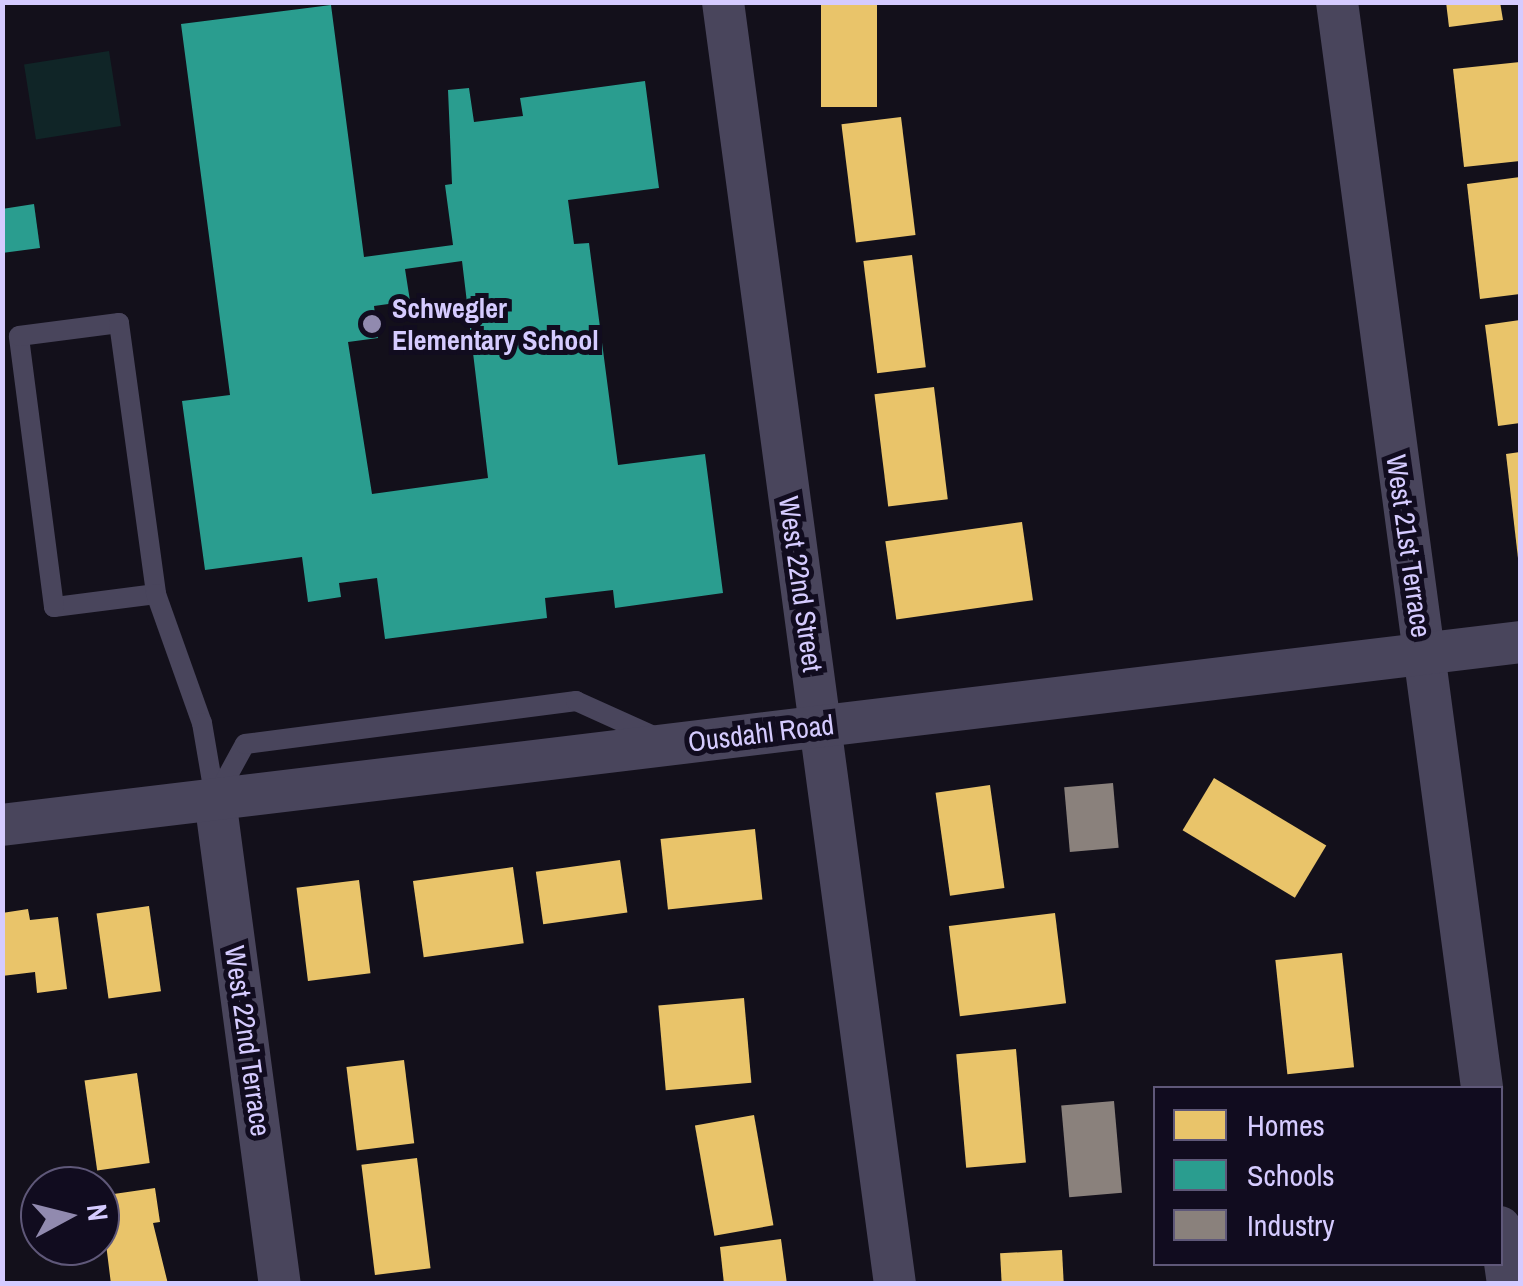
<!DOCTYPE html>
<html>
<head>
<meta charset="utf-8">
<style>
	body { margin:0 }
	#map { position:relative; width:1523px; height:1286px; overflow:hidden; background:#13101b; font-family:"Archivo Narrow",sans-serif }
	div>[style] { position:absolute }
	.green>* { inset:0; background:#102527; transform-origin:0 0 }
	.homes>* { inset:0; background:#e9c46a; transform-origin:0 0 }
	.schools>* { inset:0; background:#2a9d8f }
	.industry>* { inset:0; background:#8a817c; transform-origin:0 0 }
	.lane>* { height:20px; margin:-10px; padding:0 10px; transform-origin:10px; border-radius:10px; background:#49455c }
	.street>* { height:42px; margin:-21px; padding:0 21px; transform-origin:21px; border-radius:21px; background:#49455c }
	.dots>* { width:28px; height:28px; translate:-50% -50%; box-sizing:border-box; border:5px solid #110c1f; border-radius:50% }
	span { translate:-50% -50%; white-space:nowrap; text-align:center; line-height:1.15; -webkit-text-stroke:10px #110c1f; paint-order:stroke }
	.poi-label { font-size:28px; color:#d5cbff; font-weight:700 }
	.left { translate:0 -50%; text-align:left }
	.street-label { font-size:28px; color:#d5cbff }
	.frame { position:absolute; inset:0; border:5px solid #d5cbff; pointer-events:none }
	.legend { position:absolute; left:1153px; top:1086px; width:350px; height:180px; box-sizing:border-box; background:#110c1f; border:2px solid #5f5879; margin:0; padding:12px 18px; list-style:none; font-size:30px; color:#d5cbff }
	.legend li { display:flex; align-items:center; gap:20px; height:50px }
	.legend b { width:50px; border:2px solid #5f5879 }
	.north { position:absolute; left:20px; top:1166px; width:100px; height:100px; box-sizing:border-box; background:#110c1f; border:2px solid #5f5879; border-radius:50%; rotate:83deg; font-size:28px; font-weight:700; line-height:40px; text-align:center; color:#d5cbff }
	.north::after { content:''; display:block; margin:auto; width:35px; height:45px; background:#918aaf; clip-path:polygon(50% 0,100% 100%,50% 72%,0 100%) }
</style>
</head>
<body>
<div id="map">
	<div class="green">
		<div style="left:109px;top:51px;width:76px;height:86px;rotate:81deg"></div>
	</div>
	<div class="homes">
		<div style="left:821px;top:2px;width:56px;height:105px"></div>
		<div style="clip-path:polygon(1446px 2px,1500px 2px,1503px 20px,1449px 27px)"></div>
		<div style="clip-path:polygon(1520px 62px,1520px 161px,1464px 167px,1453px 69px)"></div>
		<div style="left:901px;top:117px;width:119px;height:60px;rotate:83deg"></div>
		<div style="clip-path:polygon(1520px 177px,1520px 294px,1480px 299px,1467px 184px)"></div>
		<div style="left:912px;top:255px;width:113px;height:49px;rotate:83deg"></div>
		<div style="clip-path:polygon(1520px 320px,1520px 423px,1498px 426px,1485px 325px)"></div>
		<div style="left:934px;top:387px;width:113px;height:60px;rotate:83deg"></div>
		<div style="clip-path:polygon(1520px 452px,1520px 557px,1518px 558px,1506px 454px)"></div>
		<div style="left:1022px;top:522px;width:79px;height:138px;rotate:82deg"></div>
		<div style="left:1214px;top:778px;width:131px;height:61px;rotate:31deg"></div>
		<div style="left:990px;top:785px;width:104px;height:55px;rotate:82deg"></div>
		<div style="left:755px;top:829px;width:71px;height:95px;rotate:84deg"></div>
		<div style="left:620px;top:860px;width:53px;height:85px;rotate:82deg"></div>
		<div style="left:513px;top:867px;width:77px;height:101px;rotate:82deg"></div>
		<div style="left:359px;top:880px;width:94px;height:63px;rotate:83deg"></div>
		<div style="left:149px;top:906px;width:86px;height:53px;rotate:82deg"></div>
		<div style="clip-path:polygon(28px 909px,30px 920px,58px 917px,67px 989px,37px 993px,35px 972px,2px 976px,2px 913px)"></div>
		<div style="left:1055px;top:913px;width:91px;height:107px;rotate:83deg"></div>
		<div style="left:1342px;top:953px;width:115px;height:67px;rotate:84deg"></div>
		<div style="left:744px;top:998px;width:85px;height:86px;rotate:85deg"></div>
		<div style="left:1016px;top:1049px;width:114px;height:60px;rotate:85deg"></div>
		<div style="left:404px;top:1060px;width:84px;height:58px;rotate:83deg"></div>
		<div style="left:137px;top:1073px;width:91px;height:53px;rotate:82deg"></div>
		<div style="left:754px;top:1115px;width:112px;height:60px;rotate:80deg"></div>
		<div style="left:417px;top:1158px;width:111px;height:56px;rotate:83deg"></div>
		<div style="clip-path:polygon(155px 1188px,160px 1222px,153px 1223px,168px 1284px,111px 1284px,100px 1196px)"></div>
		<div style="clip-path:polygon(781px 1239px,787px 1284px,724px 1284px,720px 1247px)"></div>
		<div style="left:1062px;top:1250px;width:34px;height:62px;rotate:87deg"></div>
	</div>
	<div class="schools">
		<div style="clip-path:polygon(evenodd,331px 5px,364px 257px,453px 245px,445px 185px,452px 184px,448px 90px,469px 88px,474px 122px,523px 116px,520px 98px,645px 81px,659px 188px,568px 200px,574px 244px,589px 243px,618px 465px,705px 454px,723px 593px,615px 608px,613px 590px,545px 598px,547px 618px,385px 639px,377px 578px,339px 583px,341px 597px,308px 602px,302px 557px,205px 570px,182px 401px,230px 395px,181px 24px,331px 5px,462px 261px,488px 478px,372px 494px,348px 342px,378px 338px,374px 306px,410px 301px,405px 269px,462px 261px)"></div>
		<div style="clip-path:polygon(34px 204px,40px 248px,2px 253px,2px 209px)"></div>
	</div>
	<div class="industry">
		<div style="left:1113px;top:783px;width:65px;height:49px;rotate:85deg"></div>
		<div style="left:1114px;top:1101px;width:92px;height:53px;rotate:85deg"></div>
	</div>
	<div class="lane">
		<div style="left:156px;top:594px;width:103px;rotate:172.7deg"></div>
		<div style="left:54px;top:607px;width:273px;rotate:-97.4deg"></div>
		<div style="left:19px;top:336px;width:101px;rotate:-7.4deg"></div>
		<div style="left:119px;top:323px;width:274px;rotate:82.2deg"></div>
		<div style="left:156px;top:594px;width:137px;rotate:70.4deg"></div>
		<div style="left:202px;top:723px;width:77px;rotate:80.3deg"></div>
		<div style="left:216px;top:797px;width:60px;rotate:-61.3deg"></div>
		<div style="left:245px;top:744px;width:334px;rotate:-7.4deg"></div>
		<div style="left:576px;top:701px;width:92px;rotate:24.3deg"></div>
	</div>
	<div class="street">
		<div style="left:723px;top:2px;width:1293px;rotate:82.36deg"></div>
		<div style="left:1337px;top:2px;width:1096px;rotate:82.39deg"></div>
		<div style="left:215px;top:799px;width:489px;rotate:82.4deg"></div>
		<div style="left:2px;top:825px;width:1529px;rotate:-6.87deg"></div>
		<div style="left:1500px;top:1227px;width:58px;rotate:82deg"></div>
	</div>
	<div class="dots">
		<div style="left:372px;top:324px;background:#918aaf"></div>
	</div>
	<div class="poi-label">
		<span class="left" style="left:392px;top:324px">Schwegler<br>Elementary School</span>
	</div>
	<div class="street-label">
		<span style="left:1409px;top:546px;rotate:82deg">West 21st Terrace</span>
		<span style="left:801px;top:584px;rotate:82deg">West 22nd Street</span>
		<span style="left:761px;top:733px;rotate:-7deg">Ousdahl Road</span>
		<span style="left:248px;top:1041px;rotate:82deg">West 22nd Terrace</span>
	</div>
	<div class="frame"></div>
	<ul class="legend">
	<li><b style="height:28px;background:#e9c46a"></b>Homes</li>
	<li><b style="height:28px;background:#2a9d8f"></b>Schools</li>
	<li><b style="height:28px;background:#8a817c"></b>Industry</li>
	</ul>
	<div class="north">N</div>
</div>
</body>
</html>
